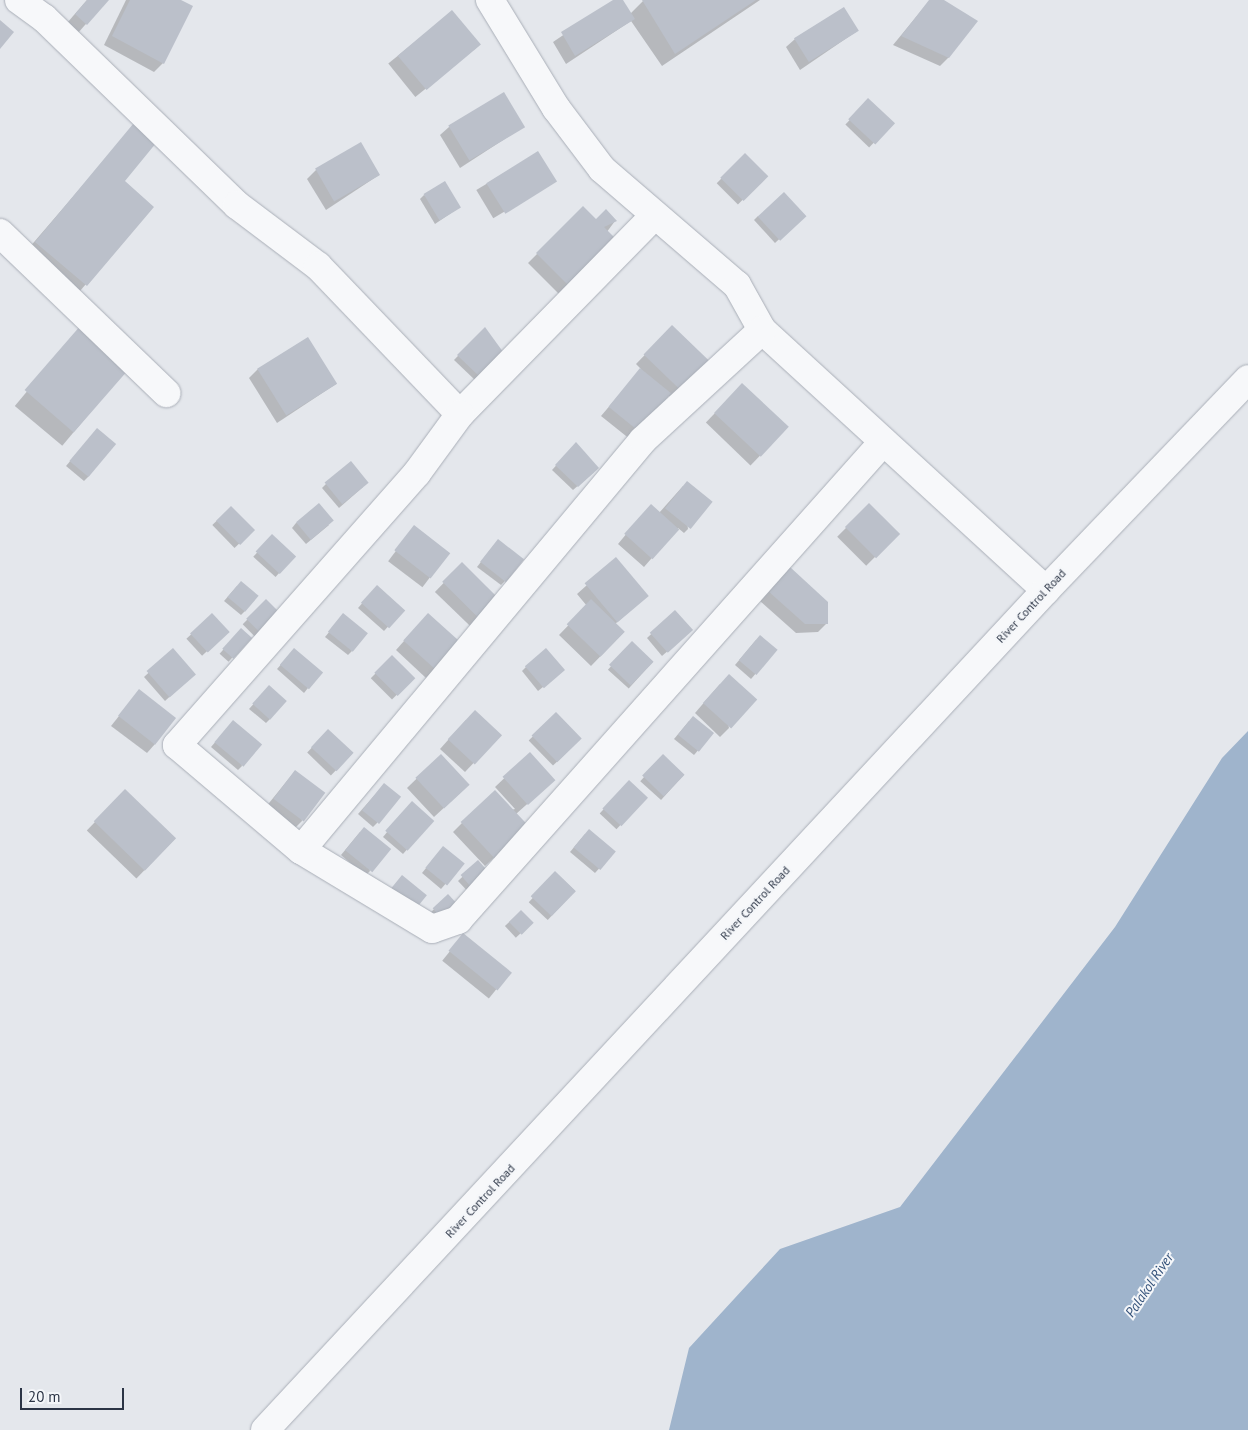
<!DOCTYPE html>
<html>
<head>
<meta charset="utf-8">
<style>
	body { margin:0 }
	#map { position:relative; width:1248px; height:1430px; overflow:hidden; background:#e4e7ec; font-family:"PT Sans",sans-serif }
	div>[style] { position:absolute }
	.water>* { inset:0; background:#9fb4cc }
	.shadow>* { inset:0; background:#0003; transform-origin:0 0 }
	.building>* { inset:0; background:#bbc0ca; transform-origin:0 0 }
	.roads { filter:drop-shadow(0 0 1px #a9aeb7) drop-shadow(0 0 1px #a9aeb7) }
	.street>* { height:28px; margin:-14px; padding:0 14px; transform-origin:14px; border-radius:14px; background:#f7f8fa }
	span { translate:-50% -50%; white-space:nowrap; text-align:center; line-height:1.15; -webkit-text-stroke:4px #f4f6f9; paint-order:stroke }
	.street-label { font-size:12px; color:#2b3445 }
	.water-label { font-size:14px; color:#34527a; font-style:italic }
	.scale { position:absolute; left:20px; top:1388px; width:104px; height:22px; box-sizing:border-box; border:2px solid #2b3445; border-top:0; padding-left:6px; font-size:15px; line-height:18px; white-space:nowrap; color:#2b3445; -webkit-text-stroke:4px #f4f6f9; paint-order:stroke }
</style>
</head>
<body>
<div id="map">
	<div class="water">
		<div style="clip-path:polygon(1248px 731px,1248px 1430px,669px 1430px,689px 1348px,780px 1249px,900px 1207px,1115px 927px,1222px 758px)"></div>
	</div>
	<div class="shadow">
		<div style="clip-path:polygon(87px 0,107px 0,78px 33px,67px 23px)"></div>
		<div style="clip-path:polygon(126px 0,178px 0,163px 63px,154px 72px,104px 45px)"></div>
		<div style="clip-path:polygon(615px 0,622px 0,630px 14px,644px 0,760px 0,662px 66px,631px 21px,566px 64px,553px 42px)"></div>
		<div style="clip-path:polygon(930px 0,942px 0,949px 57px,940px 66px,893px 45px)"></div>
		<div style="left:452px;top:12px;width:43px;height:82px;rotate:51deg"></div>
		<div style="clip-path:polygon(857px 31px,800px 70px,786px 47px,795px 39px)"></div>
		<div style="left:869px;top:100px;width:33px;height:34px;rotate:44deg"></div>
		<div style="clip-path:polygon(139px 120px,123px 182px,153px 207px,73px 299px,22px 256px)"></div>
		<div style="clip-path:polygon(449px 127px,523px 127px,460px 168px,440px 135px)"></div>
		<div style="left:538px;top:153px;width:33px;height:72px;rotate:59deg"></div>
		<div style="left:745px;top:155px;width:30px;height:40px;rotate:45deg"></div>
		<div style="clip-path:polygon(316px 170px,379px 175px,326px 210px,307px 179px)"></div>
		<div style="clip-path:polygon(424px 195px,460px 207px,435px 224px,420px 199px)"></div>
		<div style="clip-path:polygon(583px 208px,596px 221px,615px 221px,560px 295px,528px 263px)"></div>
		<div style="clip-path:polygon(758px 216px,804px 216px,775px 243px,754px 220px)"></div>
		<div style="left:81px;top:327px;width:62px;height:103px;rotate:40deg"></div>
		<div style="clip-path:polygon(672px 327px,680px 390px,672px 399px,668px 395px,631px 440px,601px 416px,641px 369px,636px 364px)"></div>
		<div style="clip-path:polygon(484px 329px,505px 355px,476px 381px,454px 360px)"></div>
		<div style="clip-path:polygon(258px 369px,336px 384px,277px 423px,249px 378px)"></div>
		<div style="left:742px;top:385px;width:62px;height:52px;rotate:44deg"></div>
		<div style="clip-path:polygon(93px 434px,88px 477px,84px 481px,66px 466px)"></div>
		<div style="clip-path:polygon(576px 444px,594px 472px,573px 490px,552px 470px)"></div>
		<div style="clip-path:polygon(326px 484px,363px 487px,339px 508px,322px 488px)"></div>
		<div style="clip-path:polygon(683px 486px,688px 529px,684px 533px,678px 528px,644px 567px,618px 544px,642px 515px,659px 513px)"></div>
		<div style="left:869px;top:505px;width:41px;height:45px;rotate:45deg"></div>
		<div style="left:231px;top:507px;width:32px;height:26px;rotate:46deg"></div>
		<div style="clip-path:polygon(296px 523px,329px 525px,306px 544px,292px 528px)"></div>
		<div style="left:414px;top:527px;width:43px;height:43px;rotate:37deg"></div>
		<div style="left:272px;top:536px;width:30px;height:28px;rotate:42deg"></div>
		<div style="clip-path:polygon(494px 545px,505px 581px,501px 585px,477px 567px)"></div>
		<div style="clip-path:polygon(616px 559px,638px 604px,615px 624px,624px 632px,591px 666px,559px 635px,587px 606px,577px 594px)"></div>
		<div style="left:462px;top:564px;width:49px;height:39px;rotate:44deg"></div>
		<div style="clip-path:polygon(781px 578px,827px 623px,818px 632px,796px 633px,760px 601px)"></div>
		<div style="clip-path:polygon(237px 586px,245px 611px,241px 615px,224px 601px)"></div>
		<div style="clip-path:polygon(373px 591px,403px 610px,384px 631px,358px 608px)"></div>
		<div style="left:266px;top:601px;width:20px;height:33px;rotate:45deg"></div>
		<div style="clip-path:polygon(675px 612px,687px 634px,662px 656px,647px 638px)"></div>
		<div style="left:212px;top:615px;width:23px;height:35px;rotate:47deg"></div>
		<div style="clip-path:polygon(340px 619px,352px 651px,348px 655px,325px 637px)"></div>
		<div style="clip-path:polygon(420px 623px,435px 669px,426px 678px,396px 650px)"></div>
		<div style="left:241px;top:630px;width:12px;height:32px;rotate:42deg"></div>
		<div style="clip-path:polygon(756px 640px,776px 650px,751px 679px,735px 665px)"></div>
		<div style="left:632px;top:643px;width:28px;height:36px;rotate:42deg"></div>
		<div style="clip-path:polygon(173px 650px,190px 678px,165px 701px,144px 677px)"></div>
		<div style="clip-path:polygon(290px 654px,308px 688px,304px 693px,277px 669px)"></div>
		<div style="left:392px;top:657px;width:30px;height:30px;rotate:45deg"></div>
		<div style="clip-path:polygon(526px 667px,559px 674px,538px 691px,522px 671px)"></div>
		<div style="clip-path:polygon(720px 684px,729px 728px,720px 737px,695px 713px)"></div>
		<div style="clip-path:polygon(139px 691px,155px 744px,147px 753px,111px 726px)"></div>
		<div style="clip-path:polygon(265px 691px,270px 719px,266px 723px,249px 709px)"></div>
		<div style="left:556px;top:714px;width:35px;height:38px;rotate:46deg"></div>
		<div style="clip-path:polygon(466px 720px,500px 735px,465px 772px,440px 749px)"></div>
		<div style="clip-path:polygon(689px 721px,713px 733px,694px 755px,674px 739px)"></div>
		<div style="clip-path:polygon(229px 726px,242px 766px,238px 770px,211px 747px)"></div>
		<div style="left:328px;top:731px;width:33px;height:30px;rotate:44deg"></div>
		<div style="clip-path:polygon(530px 754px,544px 789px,516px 814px,518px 835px,485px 866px,453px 832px,462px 823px,515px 809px,495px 787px)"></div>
		<div style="clip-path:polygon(441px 755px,460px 793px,434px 817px,407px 788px)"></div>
		<div style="left:663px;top:756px;width:28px;height:34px;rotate:42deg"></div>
		<div style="clip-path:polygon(295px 771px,302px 821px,293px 830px,265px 808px)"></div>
		<div style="left:629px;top:782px;width:23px;height:43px;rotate:43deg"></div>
		<div style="clip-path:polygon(380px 789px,377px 823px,373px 827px,358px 814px)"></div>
		<div style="left:125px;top:791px;width:69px;height:55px;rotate:44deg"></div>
		<div style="clip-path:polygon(408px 807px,432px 821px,403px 854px,383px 837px)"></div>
		<div style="clip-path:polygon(360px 832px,370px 871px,365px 876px,341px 855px)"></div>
		<div style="clip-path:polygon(585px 834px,614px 852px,595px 873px,570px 852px)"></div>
		<div style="clip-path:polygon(439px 852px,463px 864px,441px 889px,422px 873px)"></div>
		<div style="clip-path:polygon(478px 862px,472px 896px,458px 881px)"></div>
		<div style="left:556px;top:873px;width:26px;height:40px;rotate:43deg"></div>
		<div style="clip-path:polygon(448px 896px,440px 923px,430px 913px)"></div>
		<div style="left:521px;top:911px;width:16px;height:22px;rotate:47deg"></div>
		<div style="left:463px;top:935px;width:60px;height:33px;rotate:39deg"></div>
	</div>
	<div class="building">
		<div style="clip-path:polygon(87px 0,109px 0,87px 25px,75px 14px)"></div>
		<div style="clip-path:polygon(130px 0,181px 0,193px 6px,164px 64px,112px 36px)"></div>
		<div style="clip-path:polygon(613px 0,623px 0,635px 19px,575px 56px,561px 32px)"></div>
		<div style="clip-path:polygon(642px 0,756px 0,675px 54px)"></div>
		<div style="clip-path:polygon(929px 0,944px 0,978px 21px,949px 58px,901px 36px)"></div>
		<div style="left:844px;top:7px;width:28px;height:59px;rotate:58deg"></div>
		<div style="left:452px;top:10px;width:45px;height:71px;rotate:50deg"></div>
		<div style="clip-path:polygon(0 20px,14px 32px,0 49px)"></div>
		<div style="left:504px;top:92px;width:41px;height:65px;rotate:59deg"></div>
		<div style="left:868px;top:98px;width:37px;height:29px;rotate:43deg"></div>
		<div style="clip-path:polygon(138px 118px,161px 137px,125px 181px,154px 207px,87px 286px,35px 242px)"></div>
		<div style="left:361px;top:142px;width:38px;height:53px;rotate:60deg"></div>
		<div style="left:538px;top:151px;width:36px;height:61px;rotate:58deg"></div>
		<div style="left:745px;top:153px;width:33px;height:35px;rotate:45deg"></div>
		<div style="left:445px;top:181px;width:31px;height:25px;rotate:59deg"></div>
		<div style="left:784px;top:192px;width:33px;height:36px;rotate:47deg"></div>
		<div style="clip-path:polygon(583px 206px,596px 219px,606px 209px,617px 221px,604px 227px,617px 240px,570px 287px,536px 253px)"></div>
		<div style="left:81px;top:325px;width:65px;height:86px;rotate:41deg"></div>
		<div style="left:672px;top:325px;width:52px;height:41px;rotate:44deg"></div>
		<div style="clip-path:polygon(485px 327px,506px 356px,481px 378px,457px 355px)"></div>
		<div style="left:308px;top:337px;width:55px;height:60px;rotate:58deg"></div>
		<div style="left:640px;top:368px;width:40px;height:50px;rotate:39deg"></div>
		<div style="left:742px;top:383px;width:64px;height:41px;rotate:43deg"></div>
		<div style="left:97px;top:428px;width:25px;height:43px;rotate:40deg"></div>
		<div style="clip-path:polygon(576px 442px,599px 468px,578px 487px,555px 465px)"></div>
		<div style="left:351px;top:461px;width:28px;height:34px;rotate:51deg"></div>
		<div style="left:687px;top:481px;width:33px;height:35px;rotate:39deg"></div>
		<div style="left:319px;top:503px;width:23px;height:30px;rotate:50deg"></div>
		<div style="left:869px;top:503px;width:44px;height:34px;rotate:45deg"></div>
		<div style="left:651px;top:504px;width:38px;height:40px;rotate:42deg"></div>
		<div style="left:231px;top:506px;width:34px;height:21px;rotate:45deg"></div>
		<div style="left:414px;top:525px;width:46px;height:32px;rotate:38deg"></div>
		<div style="left:272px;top:534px;width:33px;height:24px;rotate:43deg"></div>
		<div style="left:498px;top:539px;width:33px;height:29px;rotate:38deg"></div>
		<div style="left:616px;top:557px;width:51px;height:41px;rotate:50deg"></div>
		<div style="left:462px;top:562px;width:51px;height:28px;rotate:45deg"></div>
		<div style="clip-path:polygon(790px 567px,828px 602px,828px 624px,805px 624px,768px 591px)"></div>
		<div style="left:241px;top:581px;width:23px;height:21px;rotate:40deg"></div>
		<div style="left:377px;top:585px;width:38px;height:24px;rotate:42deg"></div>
		<div style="left:266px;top:599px;width:23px;height:28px;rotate:45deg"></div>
		<div style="left:591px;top:599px;width:47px;height:35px;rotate:44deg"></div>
		<div style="left:675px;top:610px;width:27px;height:34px;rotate:48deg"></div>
		<div style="left:212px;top:613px;width:26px;height:30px;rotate:47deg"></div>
		<div style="left:343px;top:613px;width:32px;height:24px;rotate:39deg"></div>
		<div style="left:428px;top:613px;width:43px;height:37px;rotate:42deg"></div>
		<div style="left:241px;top:628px;width:15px;height:28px;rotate:42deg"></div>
		<div style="left:760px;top:635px;width:23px;height:33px;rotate:40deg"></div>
		<div style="left:632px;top:641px;width:30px;height:33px;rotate:44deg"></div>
		<div style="left:173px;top:648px;width:35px;height:35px;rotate:49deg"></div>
		<div style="left:294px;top:648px;width:38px;height:22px;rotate:40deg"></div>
		<div style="left:546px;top:648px;width:29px;height:28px;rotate:49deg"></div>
		<div style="left:392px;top:655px;width:33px;height:25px;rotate:45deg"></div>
		<div style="left:729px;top:674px;width:38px;height:39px;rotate:42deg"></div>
		<div style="left:269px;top:685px;width:24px;height:25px;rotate:42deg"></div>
		<div style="left:139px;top:689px;width:47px;height:34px;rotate:38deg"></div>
		<div style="left:475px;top:710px;width:37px;height:40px;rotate:43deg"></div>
		<div style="left:556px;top:712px;width:37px;height:34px;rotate:46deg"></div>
		<div style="left:693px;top:716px;width:27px;height:24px;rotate:39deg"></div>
		<div style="left:233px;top:720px;width:38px;height:29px;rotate:40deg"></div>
		<div style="left:328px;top:729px;width:35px;height:25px;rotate:43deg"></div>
		<div style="left:530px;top:752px;width:38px;height:37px;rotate:48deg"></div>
		<div style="left:441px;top:754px;width:42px;height:35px;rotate:47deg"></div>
		<div style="left:663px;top:754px;width:30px;height:30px;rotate:44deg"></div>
		<div style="left:295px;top:770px;width:38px;height:36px;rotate:37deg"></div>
		<div style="left:629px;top:780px;width:26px;height:39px;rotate:43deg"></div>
		<div style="left:384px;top:783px;width:22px;height:35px;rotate:39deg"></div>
		<div style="left:125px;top:789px;width:71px;height:45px;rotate:44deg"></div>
		<div style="left:495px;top:790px;width:50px;height:47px;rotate:47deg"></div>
		<div style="left:412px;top:801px;width:30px;height:40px;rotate:42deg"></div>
		<div style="left:364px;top:827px;width:35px;height:30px;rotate:39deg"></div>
		<div style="left:589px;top:829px;width:35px;height:24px;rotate:40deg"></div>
		<div style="left:443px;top:846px;width:28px;height:28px;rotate:39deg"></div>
		<div style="left:478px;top:860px;width:23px;height:23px;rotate:49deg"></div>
		<div style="left:555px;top:871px;width:29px;height:35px;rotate:44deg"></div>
		<div style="left:402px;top:875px;width:32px;height:21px;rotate:39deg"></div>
		<div style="left:448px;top:894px;width:16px;height:21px;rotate:47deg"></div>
		<div style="left:521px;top:910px;width:18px;height:17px;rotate:45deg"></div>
		<div style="left:463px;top:933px;width:63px;height:23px;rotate:39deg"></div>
	</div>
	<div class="roads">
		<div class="street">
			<div style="left:19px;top:0;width:31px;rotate:36deg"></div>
			<div style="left:44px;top:18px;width:269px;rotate:44.1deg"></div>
			<div style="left:237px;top:205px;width:101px;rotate:37deg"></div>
			<div style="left:318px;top:266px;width:205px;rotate:46.2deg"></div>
			<div style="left:490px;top:0;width:127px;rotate:58.6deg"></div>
			<div style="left:556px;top:108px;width:76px;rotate:53deg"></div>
			<div style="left:602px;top:169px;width:178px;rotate:40.7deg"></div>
			<div style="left:737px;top:285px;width:51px;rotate:60.9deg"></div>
			<div style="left:762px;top:330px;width:385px;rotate:42.5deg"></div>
			<div style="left:654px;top:216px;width:277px;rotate:134.4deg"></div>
			<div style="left:460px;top:414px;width:73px;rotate:126.1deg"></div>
			<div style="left:417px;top:473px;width:363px;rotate:131.4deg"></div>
			<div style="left:177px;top:745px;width:162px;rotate:40.3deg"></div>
			<div style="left:301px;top:850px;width:153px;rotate:31.1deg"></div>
			<div style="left:432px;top:929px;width:28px;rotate:-19deg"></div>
			<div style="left:458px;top:920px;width:640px;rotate:-48.36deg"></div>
			<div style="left:0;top:233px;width:231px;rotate:43.9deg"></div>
			<div style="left:301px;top:850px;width:534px;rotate:-50.17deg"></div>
			<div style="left:643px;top:440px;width:162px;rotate:-42.7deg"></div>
			<div style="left:265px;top:1430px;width:1147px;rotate:-47.08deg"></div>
			<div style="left:1046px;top:590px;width:292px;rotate:-46.2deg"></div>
		</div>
	</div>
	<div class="street-label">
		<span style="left:1031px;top:606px;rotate:-47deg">River Control Road</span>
		<span style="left:755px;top:903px;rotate:-47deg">River Control Road</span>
		<span style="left:480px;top:1201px;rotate:-47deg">River Control Road</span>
	</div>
	<div class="water-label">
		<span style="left:1149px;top:1285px;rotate:-56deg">Palakol River</span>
	</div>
	<div class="scale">20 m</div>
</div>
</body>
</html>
